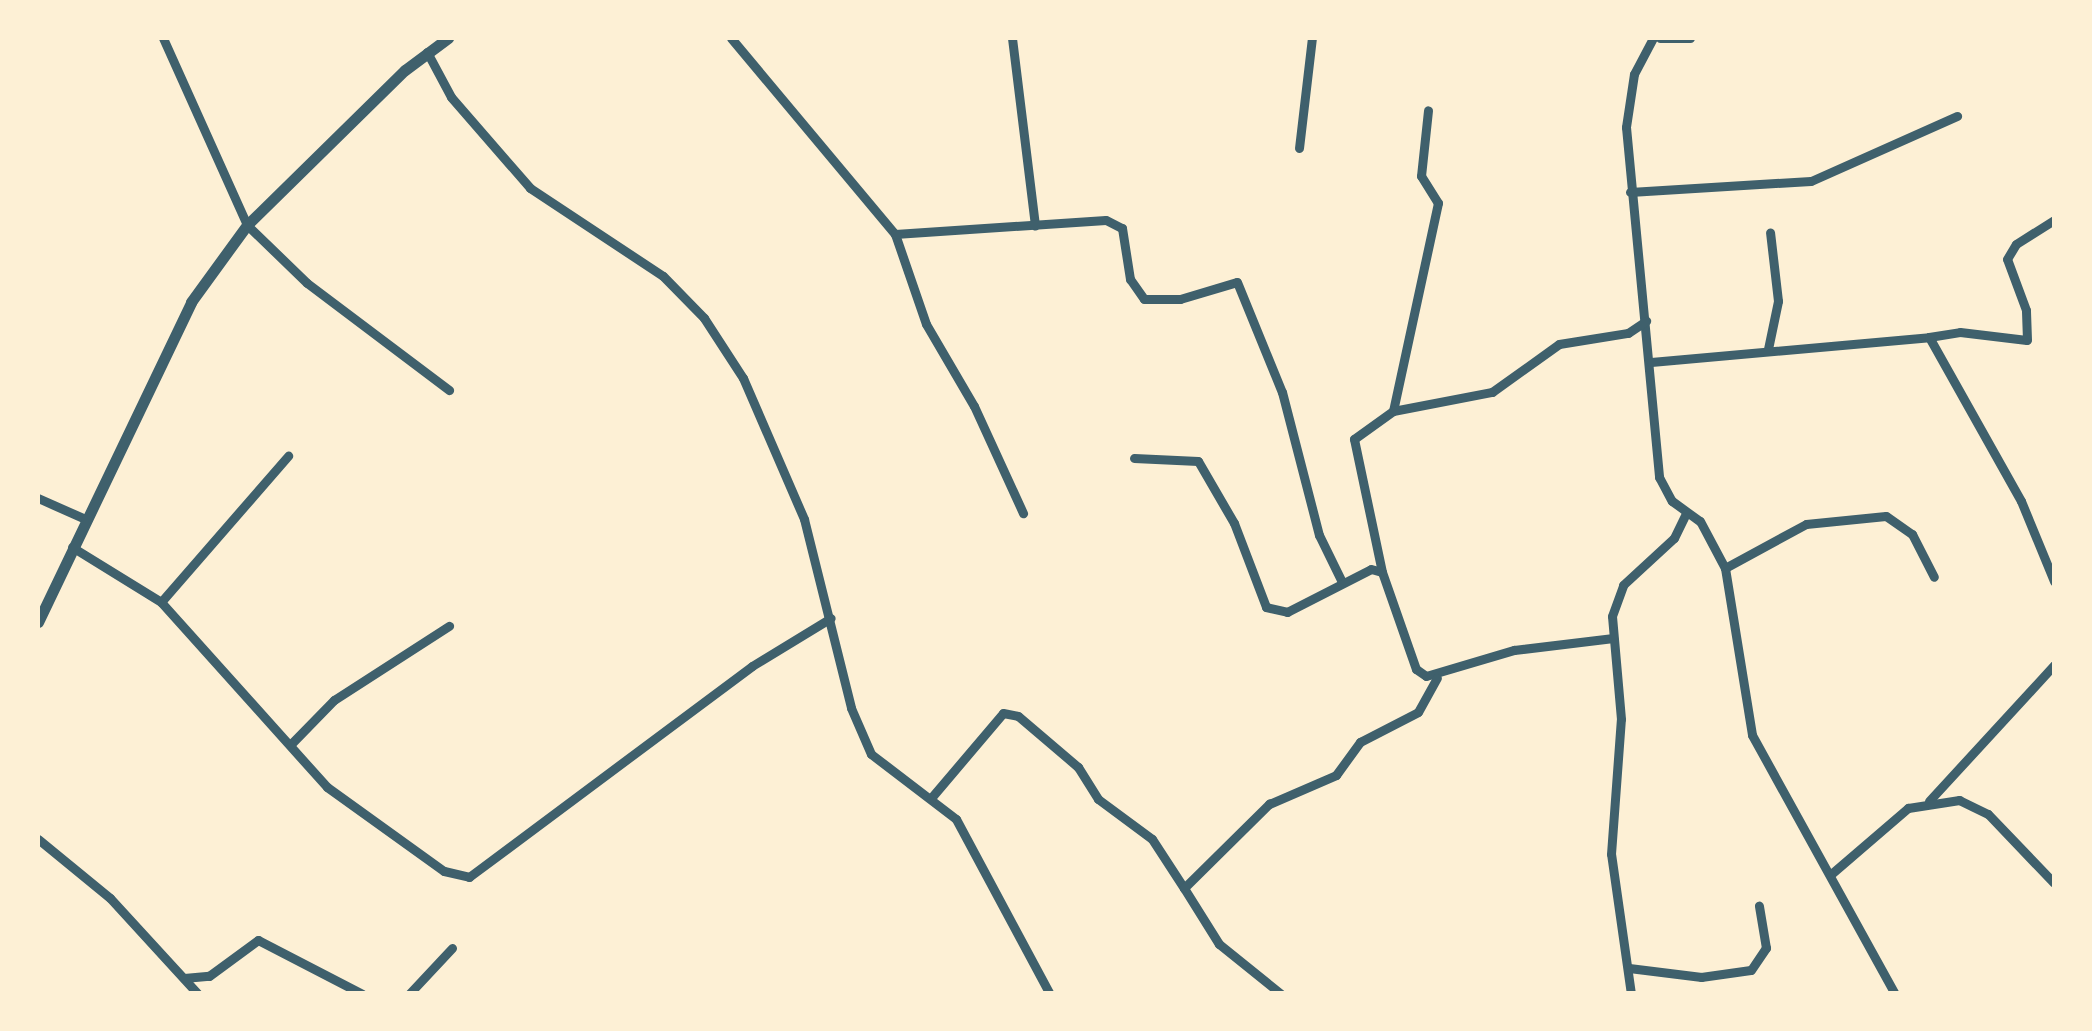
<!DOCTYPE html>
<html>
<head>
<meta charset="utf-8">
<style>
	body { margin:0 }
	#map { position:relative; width:2092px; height:1031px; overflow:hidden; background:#fdf0d5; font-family:Overpass,sans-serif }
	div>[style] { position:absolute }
	.minor>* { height:9px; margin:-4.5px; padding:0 4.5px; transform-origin:4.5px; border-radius:4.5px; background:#3f606c }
	.tertiary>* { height:11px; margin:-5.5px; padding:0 5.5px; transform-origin:5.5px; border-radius:5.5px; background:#3f606c }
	span { translate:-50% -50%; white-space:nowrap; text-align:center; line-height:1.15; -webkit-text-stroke:10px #fdf0d5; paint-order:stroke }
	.frame { position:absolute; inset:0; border:40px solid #fdf0d5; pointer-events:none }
</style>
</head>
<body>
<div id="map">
	<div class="minor">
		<div style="left:163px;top:38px;width:205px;rotate:65.8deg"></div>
		<div style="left:247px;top:225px;width:83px;rotate:44deg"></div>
		<div style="left:307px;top:283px;width:178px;rotate:37deg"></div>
		<div style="left:731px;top:38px;width:256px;rotate:50.1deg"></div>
		<div style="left:895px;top:234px;width:95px;rotate:71deg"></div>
		<div style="left:926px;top:324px;width:95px;rotate:59.7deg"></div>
		<div style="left:974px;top:406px;width:118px;rotate:65.4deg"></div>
		<div style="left:1012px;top:38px;width:189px;rotate:83deg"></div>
		<div style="left:1653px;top:38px;width:41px;rotate:117.8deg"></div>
		<div style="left:1634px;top:74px;width:54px;rotate:98.6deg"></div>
		<div style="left:1626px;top:127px;width:352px;rotate:84.6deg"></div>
		<div style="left:1659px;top:477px;width:27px;rotate:62deg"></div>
		<div style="left:1672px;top:501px;width:34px;rotate:36deg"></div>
		<div style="left:1700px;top:521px;width:53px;rotate:62deg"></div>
		<div style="left:1725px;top:568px;width:169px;rotate:80.8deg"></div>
		<div style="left:1752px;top:735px;width:296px;rotate:61.1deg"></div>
		<div style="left:1660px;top:38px;width:30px"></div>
		<div style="left:427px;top:52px;width:51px;rotate:61.9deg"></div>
		<div style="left:451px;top:97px;width:121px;rotate:49deg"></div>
		<div style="left:530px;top:188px;width:159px;rotate:33.5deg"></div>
		<div style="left:663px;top:276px;width:59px;rotate:45.7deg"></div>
		<div style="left:704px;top:318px;width:72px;rotate:57deg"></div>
		<div style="left:743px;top:378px;width:154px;rotate:66.6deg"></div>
		<div style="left:804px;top:519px;width:195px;rotate:76deg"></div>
		<div style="left:851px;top:708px;width:50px;rotate:66.5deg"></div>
		<div style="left:871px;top:754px;width:107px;rotate:37.4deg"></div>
		<div style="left:956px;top:819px;width:199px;rotate:61.8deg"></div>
		<div style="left:1299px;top:148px;width:111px;rotate:-83.3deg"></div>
		<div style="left:1630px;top:192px;width:181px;rotate:-3.5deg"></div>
		<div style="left:1811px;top:181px;width:160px;rotate:-24deg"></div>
		<div style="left:895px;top:234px;width:211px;rotate:-3.8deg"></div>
		<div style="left:1106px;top:220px;width:18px;rotate:27deg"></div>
		<div style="left:1122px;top:228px;width:52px;rotate:81.1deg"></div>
		<div style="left:1130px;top:279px;width:24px;rotate:55deg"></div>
		<div style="left:1144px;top:299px;width:36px"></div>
		<div style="left:1180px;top:299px;width:59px;rotate:-16.6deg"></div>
		<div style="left:1237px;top:282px;width:119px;rotate:67.8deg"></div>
		<div style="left:1282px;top:392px;width:148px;rotate:75.5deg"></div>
		<div style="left:1319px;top:535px;width:52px;rotate:63.9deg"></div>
		<div style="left:1929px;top:337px;width:31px;rotate:-9deg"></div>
		<div style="left:1960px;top:332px;width:67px;rotate:6.8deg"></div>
		<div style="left:2027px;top:340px;width:30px;rotate:-92deg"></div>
		<div style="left:2026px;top:310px;width:54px;rotate:-110.4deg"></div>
		<div style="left:2007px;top:259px;width:17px;rotate:-59deg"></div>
		<div style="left:2016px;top:244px;width:45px;rotate:-32.3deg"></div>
		<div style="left:1768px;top:349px;width:49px;rotate:-78.2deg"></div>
		<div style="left:1778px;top:301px;width:69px;rotate:-96.6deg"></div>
		<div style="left:1651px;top:362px;width:279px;rotate:-5.1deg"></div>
		<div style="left:1929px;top:337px;width:188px;rotate:60.7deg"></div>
		<div style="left:2021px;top:501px;width:87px;rotate:67.6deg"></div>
		<div style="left:1393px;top:411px;width:213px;rotate:-77.8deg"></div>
		<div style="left:1438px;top:203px;width:32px;rotate:-122deg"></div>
		<div style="left:1421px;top:176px;width:66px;rotate:-83.9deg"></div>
		<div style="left:1134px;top:458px;width:64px;rotate:2.7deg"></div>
		<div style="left:1198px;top:461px;width:72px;rotate:59.9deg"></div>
		<div style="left:1234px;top:523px;width:90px;rotate:69.1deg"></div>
		<div style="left:1266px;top:607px;width:22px;rotate:13deg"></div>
		<div style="left:1287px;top:612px;width:94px;rotate:-27.1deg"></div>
		<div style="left:1371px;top:569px;width:11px;rotate:15deg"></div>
		<div style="left:1382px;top:572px;width:103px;rotate:70.7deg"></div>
		<div style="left:1416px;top:669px;width:12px;rotate:35deg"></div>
		<div style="left:1426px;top:676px;width:92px;rotate:-16.5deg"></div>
		<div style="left:1514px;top:650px;width:100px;rotate:-6.9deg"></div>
		<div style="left:38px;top:498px;width:49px;rotate:24deg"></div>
		<div style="left:72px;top:547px;width:105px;rotate:31.7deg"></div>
		<div style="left:161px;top:602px;width:249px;rotate:48.1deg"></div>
		<div style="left:327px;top:787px;width:144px;rotate:35.7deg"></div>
		<div style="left:444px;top:871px;width:26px;rotate:13deg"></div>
		<div style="left:469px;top:877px;width:353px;rotate:-36.7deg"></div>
		<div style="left:752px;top:666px;width:92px;rotate:-31.3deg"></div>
		<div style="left:1725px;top:568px;width:92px;rotate:-28.5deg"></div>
		<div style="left:1806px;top:524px;width:80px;rotate:-5.7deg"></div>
		<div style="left:1886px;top:516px;width:32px;rotate:35deg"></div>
		<div style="left:1912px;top:534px;width:48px;rotate:62.9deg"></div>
		<div style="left:1382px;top:572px;width:136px;rotate:-101.9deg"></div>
		<div style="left:1354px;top:439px;width:48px;rotate:-35.7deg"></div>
		<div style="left:1393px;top:411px;width:101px;rotate:-10.9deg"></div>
		<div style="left:1492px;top:392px;width:82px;rotate:-35.6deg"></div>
		<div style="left:1559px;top:344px;width:70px;rotate:-9.1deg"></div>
		<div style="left:1628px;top:333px;width:22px;rotate:-34deg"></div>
		<div style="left:161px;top:602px;width:194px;rotate:-49deg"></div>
		<div style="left:291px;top:744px;width:62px;rotate:-45.7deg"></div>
		<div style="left:334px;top:700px;width:137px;rotate:-32.8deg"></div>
		<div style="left:931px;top:798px;width:111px;rotate:-49.7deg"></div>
		<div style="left:1003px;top:713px;width:15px;rotate:11deg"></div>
		<div style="left:1018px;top:716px;width:79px;rotate:40.4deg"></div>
		<div style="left:1078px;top:767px;width:38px;rotate:58deg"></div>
		<div style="left:1098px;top:799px;width:67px;rotate:36.5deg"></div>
		<div style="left:1152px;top:839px;width:59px;rotate:56.9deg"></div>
		<div style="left:1929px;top:801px;width:185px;rotate:-47.4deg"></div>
		<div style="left:38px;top:839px;width:93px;rotate:39.3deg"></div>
		<div style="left:110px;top:898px;width:130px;rotate:47.5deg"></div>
		<div style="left:1830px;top:875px;width:103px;rotate:-40.7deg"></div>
		<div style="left:1908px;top:808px;width:52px;rotate:-8.9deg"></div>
		<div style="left:1959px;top:800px;width:32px;rotate:26deg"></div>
		<div style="left:1988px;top:814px;width:95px;rotate:46.3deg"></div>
		<div style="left:1629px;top:968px;width:73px;rotate:7.1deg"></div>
		<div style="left:1701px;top:977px;width:50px;rotate:-8deg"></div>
		<div style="left:1751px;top:970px;width:27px;rotate:-56deg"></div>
		<div style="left:1766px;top:948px;width:43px;rotate:-99.5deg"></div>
		<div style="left:184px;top:978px;width:25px;rotate:-5deg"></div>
		<div style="left:209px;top:976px;width:61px;rotate:-36.3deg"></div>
		<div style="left:258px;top:940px;width:117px;rotate:27.4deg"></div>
		<div style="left:409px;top:994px;width:63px;rotate:-46.9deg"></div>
		<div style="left:1281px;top:994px;width:80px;rotate:-141.1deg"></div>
		<div style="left:1219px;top:944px;width:66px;rotate:-122deg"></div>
		<div style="left:1184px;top:888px;width:120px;rotate:-44.7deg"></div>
		<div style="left:1269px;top:804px;width:73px;rotate:-23.4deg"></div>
		<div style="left:1336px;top:775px;width:41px;rotate:-54deg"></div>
		<div style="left:1360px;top:742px;width:65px;rotate:-27.3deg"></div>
		<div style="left:1418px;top:712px;width:39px;rotate:-61deg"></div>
		<div style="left:1631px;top:994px;width:141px;rotate:-98.1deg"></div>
		<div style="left:1611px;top:854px;width:135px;rotate:-85.8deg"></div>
		<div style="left:1621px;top:719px;width:103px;rotate:-95deg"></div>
		<div style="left:1612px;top:616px;width:33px;rotate:-70deg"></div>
		<div style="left:1623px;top:585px;width:69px;rotate:-42.7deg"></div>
		<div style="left:1674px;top:538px;width:28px;rotate:-64deg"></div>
	</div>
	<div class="tertiary">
		<div style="left:38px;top:622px;width:355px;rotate:-64.4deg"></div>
		<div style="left:191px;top:302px;width:95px;rotate:-54deg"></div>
		<div style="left:247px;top:225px;width:221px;rotate:-44.5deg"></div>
		<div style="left:405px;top:70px;width:54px;rotate:-36.7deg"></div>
	</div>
	<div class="frame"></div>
</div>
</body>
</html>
